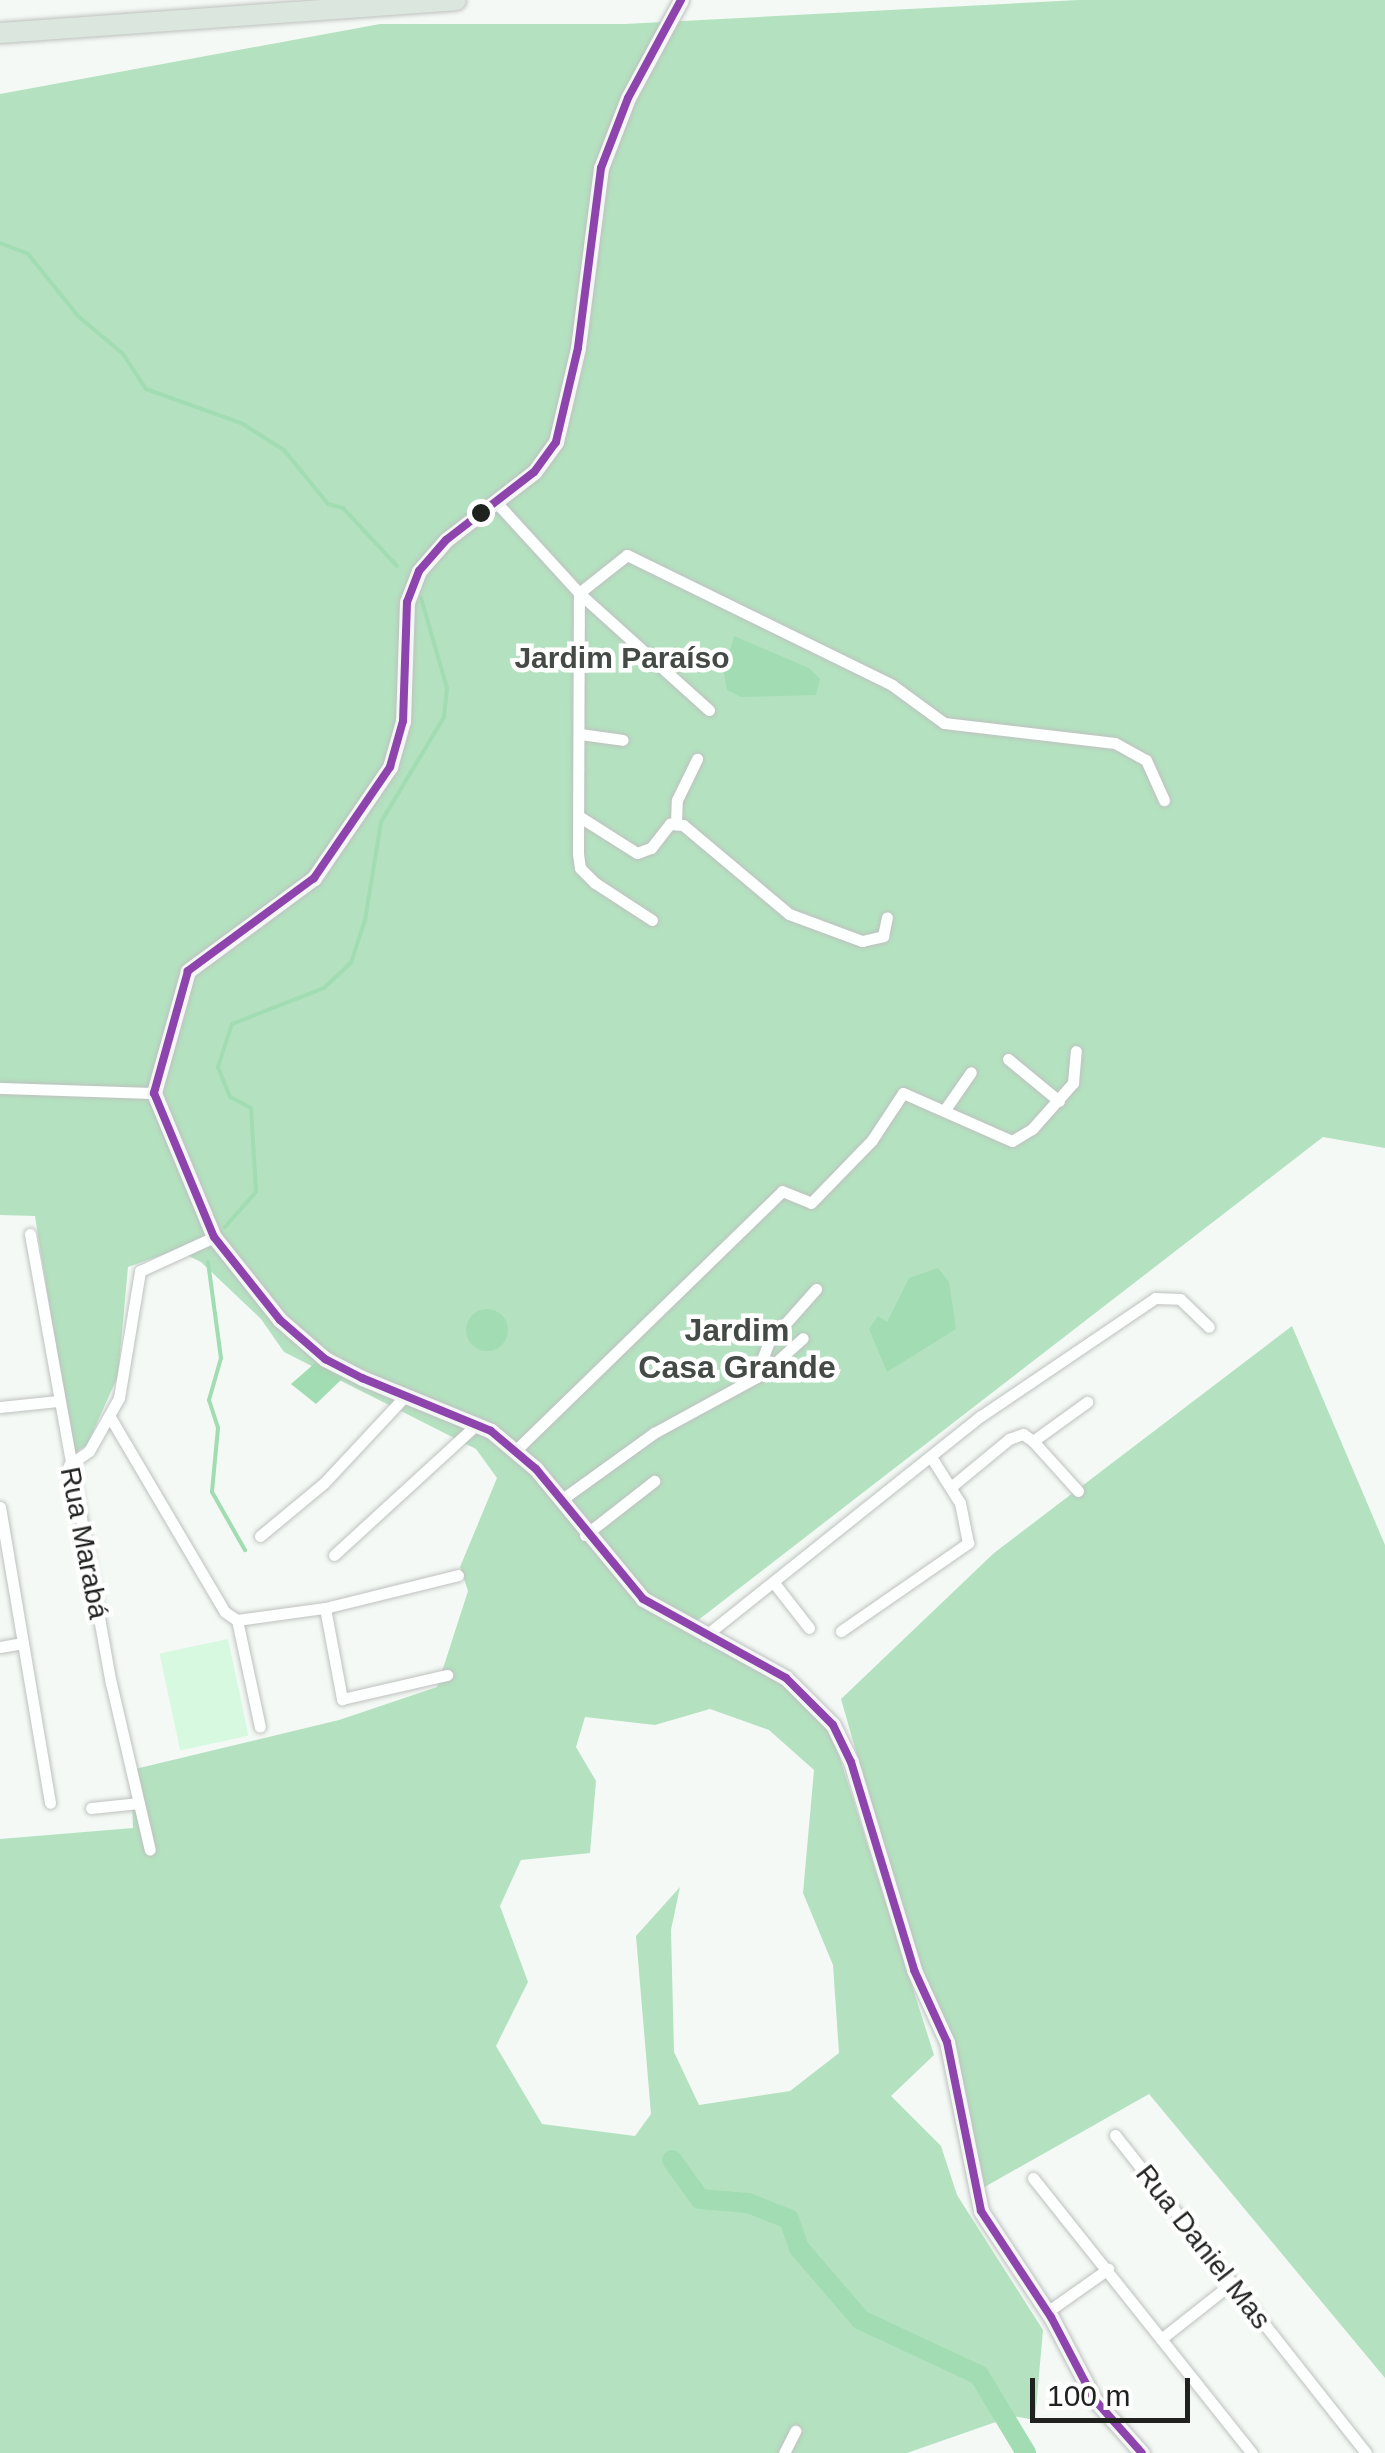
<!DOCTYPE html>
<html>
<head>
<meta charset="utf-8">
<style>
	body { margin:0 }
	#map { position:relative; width:1385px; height:2453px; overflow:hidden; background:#f4f9f5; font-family:Arial,sans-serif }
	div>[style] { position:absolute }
	.green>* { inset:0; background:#d7f9e0; transform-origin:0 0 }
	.forest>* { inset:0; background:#b4e2c0 }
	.water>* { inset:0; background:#a2dcb2 }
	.round { border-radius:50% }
	.stream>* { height:4px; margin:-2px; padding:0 2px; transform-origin:2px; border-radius:2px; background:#a2dcb2 }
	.river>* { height:20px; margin:-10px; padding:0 10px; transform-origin:10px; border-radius:10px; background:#a2dcb2 }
	.roads { filter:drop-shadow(0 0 2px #bec1bf) drop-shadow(0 0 2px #bec1bf) }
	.minor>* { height:11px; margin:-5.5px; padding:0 5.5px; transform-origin:5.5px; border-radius:5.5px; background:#fdfefe }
	.secondary>* { height:15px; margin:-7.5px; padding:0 7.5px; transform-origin:7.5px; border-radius:7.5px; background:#f3f6f4 }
	.motorway>* { height:20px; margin:-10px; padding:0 10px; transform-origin:10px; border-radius:10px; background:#dbe6de }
	.bus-1>* { height:8px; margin:-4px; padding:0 4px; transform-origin:4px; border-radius:4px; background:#8e44ad }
	.dots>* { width:28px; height:28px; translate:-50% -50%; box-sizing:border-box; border:5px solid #fff; border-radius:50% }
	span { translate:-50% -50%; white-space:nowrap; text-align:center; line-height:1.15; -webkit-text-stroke:9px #fff; paint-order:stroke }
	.street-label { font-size:28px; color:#202220 }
	.neighbourhood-label { font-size:30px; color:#444a46; font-weight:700 }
	.quarter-label { font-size:32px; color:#444a46; font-weight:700 }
	.scale { position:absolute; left:1030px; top:2378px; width:160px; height:45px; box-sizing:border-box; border:5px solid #202220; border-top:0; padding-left:12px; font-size:30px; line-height:35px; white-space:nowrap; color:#202220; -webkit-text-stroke:8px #fff; paint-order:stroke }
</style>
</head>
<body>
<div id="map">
	<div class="green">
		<div style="left:228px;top:1639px;width:99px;height:70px;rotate:78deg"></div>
	</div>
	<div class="forest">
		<div style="clip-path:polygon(evenodd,1078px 0,1385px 0,1385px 1148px,1323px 1137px,684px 1631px,798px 1692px,831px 1730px,934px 2055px,891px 2096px,941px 2146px,957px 2195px,1043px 2330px,1035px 2420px,1013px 2416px,907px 2453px,0 2453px,0 1839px,133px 1828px,131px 1770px,339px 1720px,437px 1687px,468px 1591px,460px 1567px,497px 1478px,476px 1449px,284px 1352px,261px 1319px,201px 1262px,176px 1250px,128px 1267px,118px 1376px,87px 1445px,73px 1454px,35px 1216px,0 1215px,0 94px,380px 24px,625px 24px,1078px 0,710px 1709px,769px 1730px,814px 1770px,803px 1893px,833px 1965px,839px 2053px,790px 2091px,699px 2105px,674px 2052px,671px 1930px,680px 1887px,636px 1936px,651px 2114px,635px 2136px,542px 2124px,496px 2046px,528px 1982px,500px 1906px,521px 1860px,590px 1853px,596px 1781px,576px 1747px,585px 1717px,655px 1725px,710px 1709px)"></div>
		<div style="clip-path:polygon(1292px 1326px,1385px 1545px,1385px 2378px,1149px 2094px,981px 2189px,841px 1699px,994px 1553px)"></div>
	</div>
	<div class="water">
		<div style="clip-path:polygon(734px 636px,809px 668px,820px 679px,816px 695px,741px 697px,727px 690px,724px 673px)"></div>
		<div style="clip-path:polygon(938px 1268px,949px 1282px,956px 1329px,887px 1372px,869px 1329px,878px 1316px,887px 1322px,909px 1278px)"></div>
		<div class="round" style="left:466px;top:1309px;width:42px;height:42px"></div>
		<div style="clip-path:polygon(315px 1363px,344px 1377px,316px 1404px,291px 1384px)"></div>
	</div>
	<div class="stream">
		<div style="left:0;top:243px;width:30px;rotate:21deg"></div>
		<div style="left:28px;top:254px;width:80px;rotate:51.1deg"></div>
		<div style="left:78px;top:316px;width:59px;rotate:40.2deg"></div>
		<div style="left:123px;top:354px;width:42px;rotate:56.7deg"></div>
		<div style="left:146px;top:389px;width:101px;rotate:19.7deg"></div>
		<div style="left:241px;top:423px;width:51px;rotate:32.1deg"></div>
		<div style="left:284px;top:450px;width:70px;rotate:50.8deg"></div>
		<div style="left:328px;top:504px;width:16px;rotate:15deg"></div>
		<div style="left:343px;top:508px;width:79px;rotate:47deg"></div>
		<div style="left:225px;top:1227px;width:47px;rotate:-48.5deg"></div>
		<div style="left:256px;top:1192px;width:84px;rotate:-93.4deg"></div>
		<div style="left:251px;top:1108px;width:24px;rotate:-152deg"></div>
		<div style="left:230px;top:1097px;width:32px;rotate:-112deg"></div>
		<div style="left:218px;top:1067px;width:45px;rotate:-72deg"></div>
		<div style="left:232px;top:1024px;width:99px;rotate:-21.4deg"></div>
		<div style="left:324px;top:988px;width:37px;rotate:-43deg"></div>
		<div style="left:351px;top:963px;width:45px;rotate:-72deg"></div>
		<div style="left:365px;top:920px;width:99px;rotate:-80.7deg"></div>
		<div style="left:381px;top:822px;width:122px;rotate:-59deg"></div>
		<div style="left:444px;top:717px;width:29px;rotate:-84deg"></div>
		<div style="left:447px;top:688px;width:94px;rotate:-106.1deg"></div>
		<div style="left:208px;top:1262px;width:97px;rotate:82.3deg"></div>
		<div style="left:221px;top:1358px;width:44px;rotate:105.9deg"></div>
		<div style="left:209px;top:1400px;width:29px;rotate:72deg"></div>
		<div style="left:218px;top:1428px;width:64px;rotate:95.4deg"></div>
		<div style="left:212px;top:1492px;width:67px;rotate:60.4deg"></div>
	</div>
	<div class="river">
		<div style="left:672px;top:2160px;width:48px;rotate:54.3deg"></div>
		<div style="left:700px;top:2199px;width:48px;rotate:4.8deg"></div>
		<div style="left:748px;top:2203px;width:44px;rotate:21.3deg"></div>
		<div style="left:789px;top:2219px;width:31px;rotate:71deg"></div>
		<div style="left:799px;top:2248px;width:95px;rotate:49.3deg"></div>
		<div style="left:861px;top:2320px;width:130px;rotate:25deg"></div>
		<div style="left:979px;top:2375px;width:91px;rotate:58.9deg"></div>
	</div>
	<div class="roads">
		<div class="minor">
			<div style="left:496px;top:502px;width:123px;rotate:47.6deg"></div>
			<div style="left:579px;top:593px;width:175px;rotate:42deg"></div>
			<div style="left:580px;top:734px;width:43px;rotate:7.9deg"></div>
			<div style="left:580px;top:817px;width:67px;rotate:32.3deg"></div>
			<div style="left:637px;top:853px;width:15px;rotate:-20deg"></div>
			<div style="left:651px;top:848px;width:31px;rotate:-52deg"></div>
			<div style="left:670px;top:824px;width:13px;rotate:4deg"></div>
			<div style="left:683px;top:825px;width:138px;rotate:40deg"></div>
			<div style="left:789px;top:914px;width:78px;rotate:20.3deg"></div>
			<div style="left:862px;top:941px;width:22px;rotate:-13deg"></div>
			<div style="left:883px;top:936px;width:19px;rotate:-78deg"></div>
			<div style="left:676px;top:823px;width:23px;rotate:-88deg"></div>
			<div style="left:677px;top:800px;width:46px;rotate:-64deg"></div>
			<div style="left:652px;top:920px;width:68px;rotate:-147deg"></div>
			<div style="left:595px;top:883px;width:21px;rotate:-135deg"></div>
			<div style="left:580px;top:868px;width:15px;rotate:-98deg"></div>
			<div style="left:578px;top:853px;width:260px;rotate:-89.8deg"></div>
			<div style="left:579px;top:593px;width:61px;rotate:-38.4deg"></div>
			<div style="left:627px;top:555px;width:295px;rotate:26.1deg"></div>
			<div style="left:892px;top:685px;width:64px;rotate:36.2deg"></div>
			<div style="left:944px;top:723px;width:172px;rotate:6.7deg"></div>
			<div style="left:1115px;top:743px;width:35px;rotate:29deg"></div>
			<div style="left:1146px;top:760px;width:44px;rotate:65.8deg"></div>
			<div style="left:1008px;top:1059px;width:66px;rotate:39.5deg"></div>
			<div style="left:0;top:1088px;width:154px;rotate:1.9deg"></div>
			<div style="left:944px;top:1111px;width:47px;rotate:-55.3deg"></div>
			<div style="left:30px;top:1234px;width:456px;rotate:79.8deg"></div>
			<div style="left:111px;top:1683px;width:171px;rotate:76.9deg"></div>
			<div style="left:755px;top:1378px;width:39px;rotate:-69deg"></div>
			<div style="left:769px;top:1342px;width:71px;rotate:-48.4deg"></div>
			<div style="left:0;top:1407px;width:58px;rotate:-5.9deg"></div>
			<div style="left:110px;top:1417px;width:226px;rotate:59.5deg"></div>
			<div style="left:225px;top:1612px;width:14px;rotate:34deg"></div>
			<div style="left:237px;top:1620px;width:89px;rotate:-7.8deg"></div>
			<div style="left:325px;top:1608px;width:137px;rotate:-13.9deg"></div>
			<div style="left:516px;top:1450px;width:371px;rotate:-44.2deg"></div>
			<div style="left:782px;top:1191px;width:31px;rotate:22deg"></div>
			<div style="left:811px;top:1203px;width:88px;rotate:-45.9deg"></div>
			<div style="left:872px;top:1140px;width:56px;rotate:-56.6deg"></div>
			<div style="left:903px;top:1093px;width:119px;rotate:23.8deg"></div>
			<div style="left:1012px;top:1141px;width:23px;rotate:-31deg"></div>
			<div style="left:1032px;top:1129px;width:62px;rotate:-48.3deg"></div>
			<div style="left:1073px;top:1083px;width:32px;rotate:-85deg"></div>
			<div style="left:69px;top:1465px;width:24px;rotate:-35deg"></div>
			<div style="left:89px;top:1451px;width:61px;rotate:-60.5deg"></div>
			<div style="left:119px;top:1398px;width:129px;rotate:-80.6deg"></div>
			<div style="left:140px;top:1271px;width:81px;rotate:-24.7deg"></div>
			<div style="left:952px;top:1486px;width:74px;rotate:-39.5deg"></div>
			<div style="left:1009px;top:1439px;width:15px;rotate:-20deg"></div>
			<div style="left:1023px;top:1434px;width:12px;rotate:35deg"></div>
			<div style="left:1078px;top:1491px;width:67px;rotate:-132deg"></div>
			<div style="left:1033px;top:1441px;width:67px;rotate:-35.8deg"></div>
			<div style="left:561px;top:1500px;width:115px;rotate:-35.8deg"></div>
			<div style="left:654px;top:1433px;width:125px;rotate:-28.6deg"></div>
			<div style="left:764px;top:1373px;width:52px;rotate:-41.9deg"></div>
			<div style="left:0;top:1507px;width:300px;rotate:80.4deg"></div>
			<div style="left:585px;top:1535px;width:88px;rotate:-38deg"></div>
			<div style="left:260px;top:1536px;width:83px;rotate:-39.6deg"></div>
			<div style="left:324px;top:1483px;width:119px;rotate:-47deg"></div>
			<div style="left:334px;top:1555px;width:194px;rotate:-42.5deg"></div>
			<div style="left:774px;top:1583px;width:57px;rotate:52.1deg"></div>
			<div style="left:325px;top:1608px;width:93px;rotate:79.4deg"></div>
			<div style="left:342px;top:1699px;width:108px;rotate:-12.9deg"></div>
			<div style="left:237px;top:1620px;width:109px;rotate:77.9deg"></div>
			<div style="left:841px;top:1631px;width:155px;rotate:-34.7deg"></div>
			<div style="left:968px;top:1543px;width:41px;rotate:-101.3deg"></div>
			<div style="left:960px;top:1503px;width:54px;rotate:-122.2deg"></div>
			<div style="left:705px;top:1636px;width:353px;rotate:-38.6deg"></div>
			<div style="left:981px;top:1416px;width:210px;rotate:-34.1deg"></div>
			<div style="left:1155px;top:1298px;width:25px;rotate:2deg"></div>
			<div style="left:1180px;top:1299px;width:40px;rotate:44deg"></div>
			<div style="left:0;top:1647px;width:23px;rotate:-10deg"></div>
			<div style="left:91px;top:1808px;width:48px;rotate:-5.9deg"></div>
			<div style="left:1115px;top:2135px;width:405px;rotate:51.7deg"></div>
			<div style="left:1033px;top:2178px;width:352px;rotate:51.5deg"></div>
			<div style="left:1047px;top:2312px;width:75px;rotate:-35.2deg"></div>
			<div style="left:1161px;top:2339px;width:90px;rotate:-38.3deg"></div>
			<div style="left:784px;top:2453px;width:25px;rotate:-63deg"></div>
		</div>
		<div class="secondary">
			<div style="left:681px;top:0;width:111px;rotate:118.4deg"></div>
			<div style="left:628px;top:98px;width:75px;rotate:111.1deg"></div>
			<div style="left:601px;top:168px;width:181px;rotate:97.3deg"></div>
			<div style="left:578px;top:348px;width:97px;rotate:103.2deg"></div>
			<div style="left:556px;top:442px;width:37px;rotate:126deg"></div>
			<div style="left:534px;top:472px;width:111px;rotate:142.3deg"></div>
			<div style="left:446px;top:540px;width:41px;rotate:131.1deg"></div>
			<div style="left:419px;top:571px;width:33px;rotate:111deg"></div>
			<div style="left:407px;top:602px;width:119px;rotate:91.9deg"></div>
			<div style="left:403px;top:721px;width:48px;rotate:105.8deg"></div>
			<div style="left:390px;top:767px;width:135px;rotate:124.4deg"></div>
			<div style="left:314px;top:878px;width:157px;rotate:143.6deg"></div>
			<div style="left:188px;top:971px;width:127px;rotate:105.6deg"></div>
			<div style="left:154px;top:1093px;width:156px;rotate:67.4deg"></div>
			<div style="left:214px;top:1237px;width:106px;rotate:51.5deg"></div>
			<div style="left:280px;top:1320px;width:60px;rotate:40.9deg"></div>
			<div style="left:325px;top:1359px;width:42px;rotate:27.2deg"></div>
			<div style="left:362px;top:1378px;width:139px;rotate:22.3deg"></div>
			<div style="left:491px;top:1431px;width:59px;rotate:40.2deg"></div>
			<div style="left:536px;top:1469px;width:168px;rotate:50.5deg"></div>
			<div style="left:643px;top:1599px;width:163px;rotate:28.9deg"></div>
			<div style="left:786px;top:1678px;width:66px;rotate:45deg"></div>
			<div style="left:833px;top:1725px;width:41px;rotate:64.1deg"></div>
			<div style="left:851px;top:1762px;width:217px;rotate:73.1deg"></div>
			<div style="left:914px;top:1970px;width:79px;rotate:65.4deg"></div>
			<div style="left:947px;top:2042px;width:172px;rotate:78.6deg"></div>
			<div style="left:981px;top:2211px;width:127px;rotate:56.6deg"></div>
			<div style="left:1051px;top:2317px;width:93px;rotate:62.3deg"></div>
			<div style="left:1094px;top:2399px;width:72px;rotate:48.4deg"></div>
		</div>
		<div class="motorway">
			<div style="left:0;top:33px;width:457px;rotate:-4.1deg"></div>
		</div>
	</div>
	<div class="bus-1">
		<div style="left:681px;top:0;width:111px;rotate:118.4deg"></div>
		<div style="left:628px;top:98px;width:75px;rotate:111.1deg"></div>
		<div style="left:601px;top:168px;width:181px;rotate:97.3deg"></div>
		<div style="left:578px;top:348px;width:97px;rotate:103.2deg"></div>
		<div style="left:556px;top:442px;width:37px;rotate:126deg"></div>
		<div style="left:534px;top:472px;width:111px;rotate:142.3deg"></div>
		<div style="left:446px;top:540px;width:41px;rotate:131.1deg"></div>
		<div style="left:419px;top:571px;width:33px;rotate:111deg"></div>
		<div style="left:407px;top:602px;width:119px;rotate:91.9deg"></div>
		<div style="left:403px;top:721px;width:48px;rotate:105.8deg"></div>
		<div style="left:390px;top:767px;width:135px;rotate:124.4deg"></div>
		<div style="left:314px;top:878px;width:157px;rotate:143.6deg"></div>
		<div style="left:188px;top:971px;width:127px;rotate:105.6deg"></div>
		<div style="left:154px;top:1093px;width:156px;rotate:67.4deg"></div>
		<div style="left:214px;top:1237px;width:106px;rotate:51.5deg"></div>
		<div style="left:280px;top:1320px;width:60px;rotate:40.9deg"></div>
		<div style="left:325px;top:1359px;width:42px;rotate:27.2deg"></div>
		<div style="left:362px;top:1378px;width:139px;rotate:22.3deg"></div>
		<div style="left:491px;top:1431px;width:59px;rotate:40.2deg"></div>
		<div style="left:536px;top:1469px;width:168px;rotate:50.5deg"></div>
		<div style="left:643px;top:1599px;width:163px;rotate:28.9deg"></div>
		<div style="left:786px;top:1678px;width:66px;rotate:45deg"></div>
		<div style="left:833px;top:1725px;width:41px;rotate:64.1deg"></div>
		<div style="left:851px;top:1762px;width:217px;rotate:73.1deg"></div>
		<div style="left:914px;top:1970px;width:79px;rotate:65.4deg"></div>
		<div style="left:947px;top:2042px;width:172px;rotate:78.6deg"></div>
		<div style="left:981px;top:2211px;width:127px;rotate:56.6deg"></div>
		<div style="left:1051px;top:2317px;width:93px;rotate:62.3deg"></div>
		<div style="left:1094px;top:2399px;width:72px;rotate:48.4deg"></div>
	</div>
	<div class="dots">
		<div style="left:481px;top:513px;background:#202220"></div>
	</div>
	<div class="street-label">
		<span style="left:84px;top:1543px;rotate:79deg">Rua Marabá</span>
		<span style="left:1203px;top:2247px;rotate:52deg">Rua Daniel Mas</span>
	</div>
	<div class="neighbourhood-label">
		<span style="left:622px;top:658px">Jardim Paraíso</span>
	</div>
	<div class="quarter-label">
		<span style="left:737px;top:1349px">Jardim<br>Casa Grande</span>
	</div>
	<div class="scale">100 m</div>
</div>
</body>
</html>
